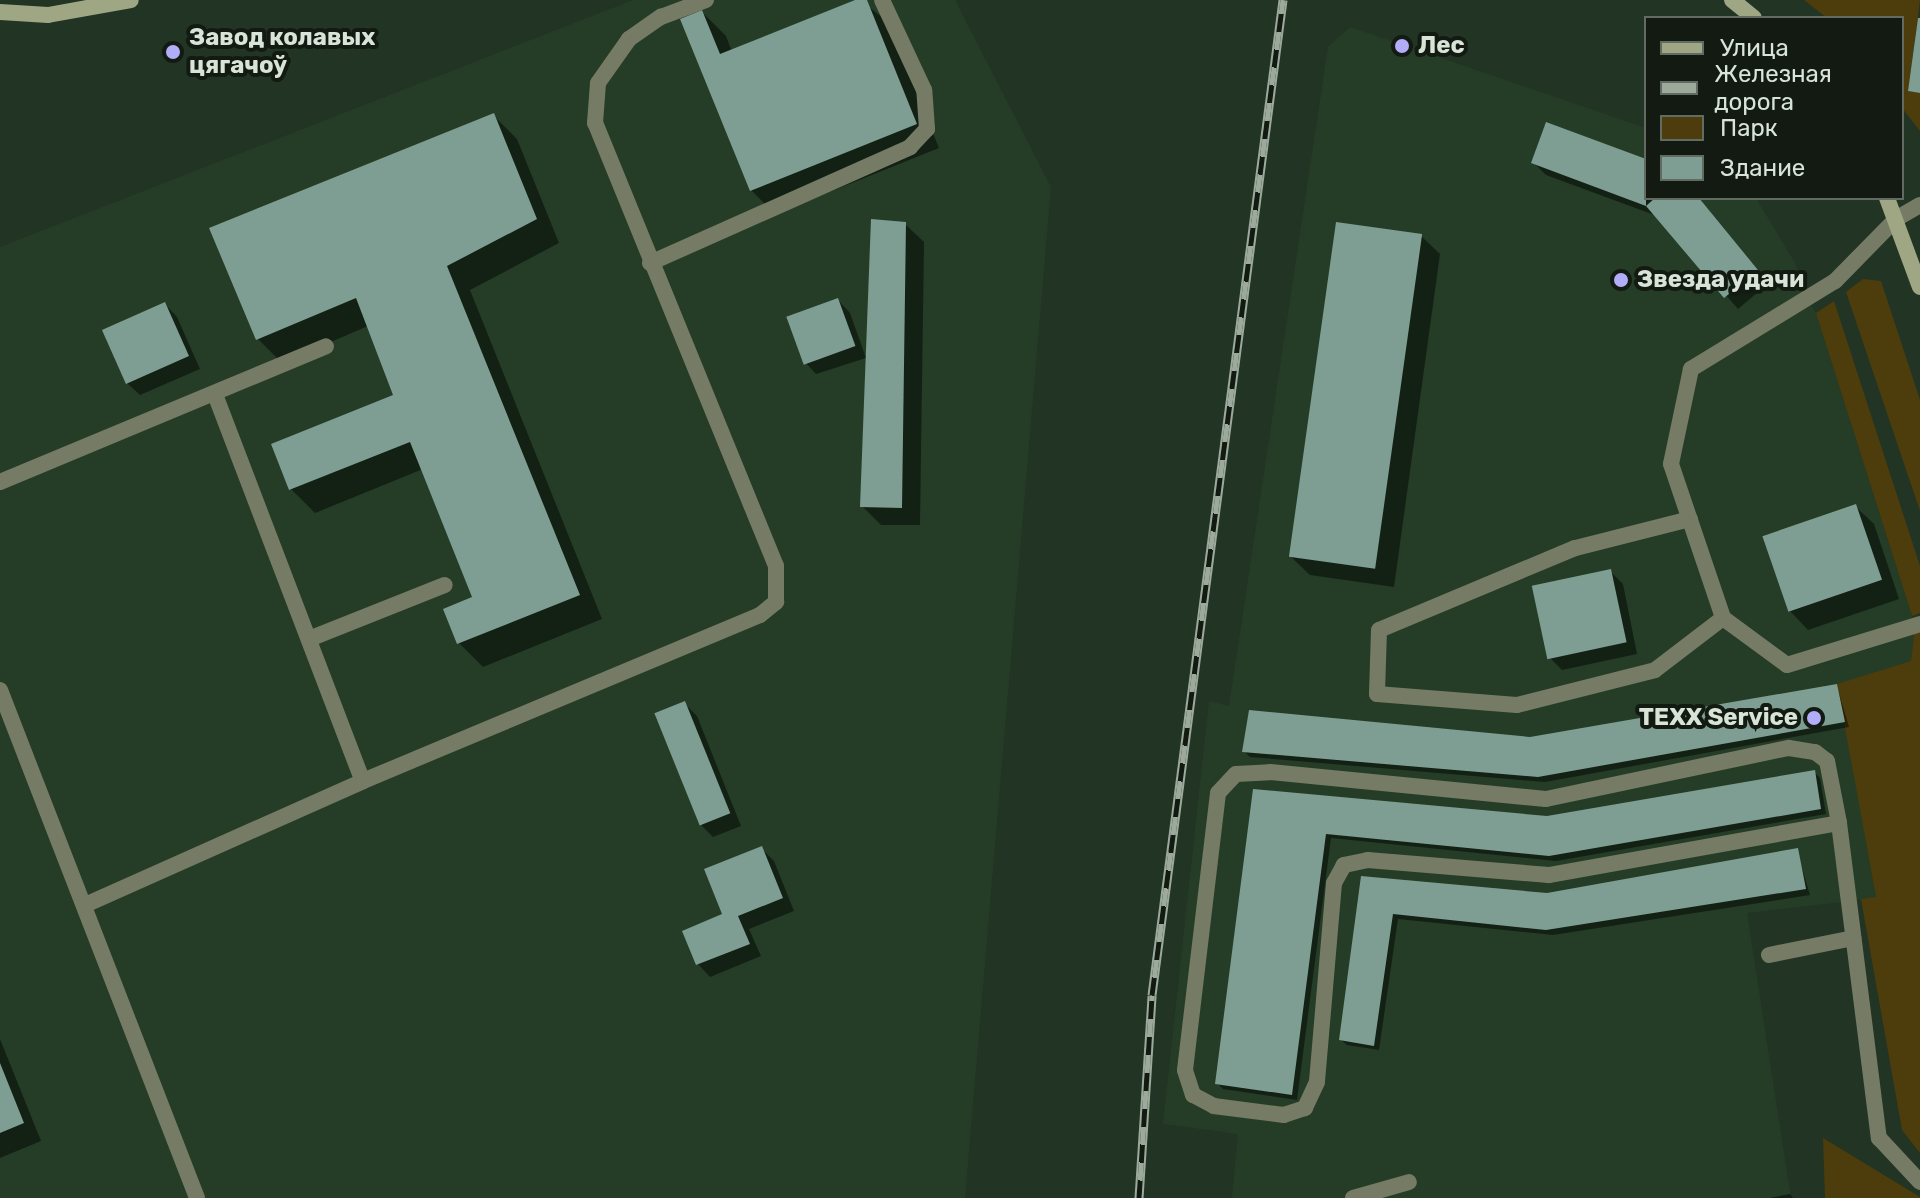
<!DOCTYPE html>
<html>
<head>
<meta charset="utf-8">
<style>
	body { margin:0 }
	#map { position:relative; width:1920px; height:1198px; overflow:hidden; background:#223423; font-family:Rubik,sans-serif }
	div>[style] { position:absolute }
	.built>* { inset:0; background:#253d26 }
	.green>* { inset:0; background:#4d3d0c }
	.shadow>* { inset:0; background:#0007 }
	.building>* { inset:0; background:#7e9e94; transform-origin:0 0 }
	.service>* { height:16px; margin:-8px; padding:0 8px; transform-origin:8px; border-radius:8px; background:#767b65 }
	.secondary>* { height:16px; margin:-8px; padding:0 8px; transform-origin:8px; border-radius:8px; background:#9fa683 }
	.rail>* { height:9px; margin-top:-4.5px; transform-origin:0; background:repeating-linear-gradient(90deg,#121a12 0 18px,#9caa9c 0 36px); box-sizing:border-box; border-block:2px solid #9caa9c }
	.dots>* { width:22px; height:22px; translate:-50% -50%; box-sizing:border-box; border:4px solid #121a12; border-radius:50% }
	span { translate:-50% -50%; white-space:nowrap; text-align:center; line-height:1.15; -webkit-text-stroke:8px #121a12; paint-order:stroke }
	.poi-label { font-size:24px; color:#d8e4d8; font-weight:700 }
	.left { translate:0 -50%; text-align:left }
	.right { translate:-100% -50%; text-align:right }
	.legend { position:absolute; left:1644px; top:16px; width:260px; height:184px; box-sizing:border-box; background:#121a12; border:2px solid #616b61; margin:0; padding:10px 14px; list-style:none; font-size:24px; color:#d8e4d8 }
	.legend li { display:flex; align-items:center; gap:16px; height:40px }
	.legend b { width:40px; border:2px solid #616b61 }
</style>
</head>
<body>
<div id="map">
	<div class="built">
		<div style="clip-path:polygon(633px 0,955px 0,1051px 187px,965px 1198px,0 1198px,0 247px)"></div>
		<div style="clip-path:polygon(1350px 27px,1646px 128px,1646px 198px,1756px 198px,1795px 263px,1805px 297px,1816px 313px,1915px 626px,1911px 661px,1838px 684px,1876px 898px,1747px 913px,1791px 1198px,1232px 1198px,1238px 1134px,1163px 1124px,1209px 701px,1229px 706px,1328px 47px)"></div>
	</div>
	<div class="green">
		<div style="clip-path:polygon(1804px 0,1920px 0,1908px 91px,1920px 93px,1920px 131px,1902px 108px,1902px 18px,1827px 18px)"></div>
		<div style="clip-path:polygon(1863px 279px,1881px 281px,1920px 400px,1920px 511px,1846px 292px)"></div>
		<div style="clip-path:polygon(1834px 301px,1920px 566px,1920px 613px,1912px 616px,1816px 313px)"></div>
		<div style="clip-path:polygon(1915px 626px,1920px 629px,1920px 1153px,1902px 1130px,1861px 899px,1876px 897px,1837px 684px,1911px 661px)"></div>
		<div style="clip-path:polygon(1823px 1138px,1920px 1197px,1920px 1198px,1825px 1198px)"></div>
	</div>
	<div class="shadow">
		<div style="clip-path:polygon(860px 0,888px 22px,939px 148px,775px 214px,751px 190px,702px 12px,726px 36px,732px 52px)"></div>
		<div style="clip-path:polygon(493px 115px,517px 139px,559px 243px,470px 290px,602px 619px,483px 667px,459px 643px,475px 598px,423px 469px,315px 513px,291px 489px,395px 396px,368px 326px,282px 363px,258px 339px)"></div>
		<div style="clip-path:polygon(1646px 161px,1646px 198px,1698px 198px,1769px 283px,1738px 309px,1657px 216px,1546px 175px,1534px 163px)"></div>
		<div style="clip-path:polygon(905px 224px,924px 242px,920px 525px,881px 525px,862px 506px)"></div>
		<div style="clip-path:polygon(1421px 236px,1440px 254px,1394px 587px,1310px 575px,1291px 557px)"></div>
		<div style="clip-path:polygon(838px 300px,850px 313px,866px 358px,816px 374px,804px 361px)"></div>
		<div style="clip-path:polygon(165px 304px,177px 317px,200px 369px,140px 395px,127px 383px)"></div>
		<div style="clip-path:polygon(1855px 506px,1874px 524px,1899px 599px,1808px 630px,1790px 611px)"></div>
		<div style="clip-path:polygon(1611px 572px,1623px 584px,1637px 654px,1562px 670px,1549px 657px)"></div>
		<div style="clip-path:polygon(1837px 686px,1849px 727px,1545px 782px,1250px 757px,1245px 752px,1530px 739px)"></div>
		<div style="clip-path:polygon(684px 703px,697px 716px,741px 826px,713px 837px,701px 825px)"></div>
		<div style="clip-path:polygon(1815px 773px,1820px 778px,1826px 814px,1556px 861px,1331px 838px,1297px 1100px,1223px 1089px,1217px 1083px,1254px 791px,1547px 818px)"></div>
		<div style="clip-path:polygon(761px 848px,774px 861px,794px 911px,749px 929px,761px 956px,710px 977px,698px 964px)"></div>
		<div style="clip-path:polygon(1797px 851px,1810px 895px,1553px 935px,1398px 919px,1379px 1050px,1347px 1045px,1341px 1040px,1363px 879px,1547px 895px)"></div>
		<div style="clip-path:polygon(0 1039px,41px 1141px,0 1158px)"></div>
		<div style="clip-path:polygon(1790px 1194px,1793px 1198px,1769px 1198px)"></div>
	</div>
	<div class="building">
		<div style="clip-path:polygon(855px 0,867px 0,917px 124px,750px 191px,680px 19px,702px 10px,720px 54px)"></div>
		<div style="clip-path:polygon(1918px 18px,1920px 18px,1920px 93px,1908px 91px)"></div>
		<div style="clip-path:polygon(494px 113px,537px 219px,447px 266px,580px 595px,457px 644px,443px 609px,472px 597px,410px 442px,289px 490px,271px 444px,393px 395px,356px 298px,256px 340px,209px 228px)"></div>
		<div style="clip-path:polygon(1546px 122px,1646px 159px,1646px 206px,1531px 163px)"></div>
		<div style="clip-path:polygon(1655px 198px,1699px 198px,1758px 270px,1724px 298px,1646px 206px)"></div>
		<div style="clip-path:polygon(871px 219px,906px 222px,902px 508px,860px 507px)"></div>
		<div style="left:1336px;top:222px;width:87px;height:338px;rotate:8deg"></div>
		<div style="left:838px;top:298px;width:51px;height:55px;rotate:70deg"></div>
		<div style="left:165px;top:302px;width:59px;height:69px;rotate:66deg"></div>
		<div style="left:1856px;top:504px;width:80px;height:99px;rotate:71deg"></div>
		<div style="left:1611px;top:569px;width:75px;height:81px;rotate:78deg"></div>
		<div style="clip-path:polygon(1837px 684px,1845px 722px,1538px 777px,1242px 752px,1249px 710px,1530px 737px)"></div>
		<div style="left:685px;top:701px;width:121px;height:33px;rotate:68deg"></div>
		<div style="clip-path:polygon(1815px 770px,1821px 809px,1549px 856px,1326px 834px,1292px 1095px,1215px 1084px,1253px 789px,1547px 816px)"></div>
		<div style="clip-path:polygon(762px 846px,783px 898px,738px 916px,750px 944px,696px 965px,682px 931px,722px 914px,704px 869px)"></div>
		<div style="clip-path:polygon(1798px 848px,1806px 889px,1546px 930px,1393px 914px,1374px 1046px,1339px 1040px,1361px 876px,1547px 893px)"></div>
		<div style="clip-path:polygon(0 1063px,24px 1123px,0 1133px)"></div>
	</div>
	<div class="service">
		<div style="left:1920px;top:205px;width:28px;rotate:150deg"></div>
		<div style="left:1896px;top:219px;width:87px;rotate:134.5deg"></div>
		<div style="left:1835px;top:281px;width:169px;rotate:148.6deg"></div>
		<div style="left:1691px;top:369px;width:97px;rotate:101.9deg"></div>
		<div style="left:1671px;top:464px;width:163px;rotate:71.3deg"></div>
		<div style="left:1723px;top:618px;width:79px;rotate:36.3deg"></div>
		<div style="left:1787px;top:665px;width:139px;rotate:-17.1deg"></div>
		<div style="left:650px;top:263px;width:285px;rotate:-24deg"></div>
		<div style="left:910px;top:147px;width:25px;rotate:-47deg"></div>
		<div style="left:927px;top:129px;width:39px;rotate:-94deg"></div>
		<div style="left:924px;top:90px;width:99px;rotate:-115deg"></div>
		<div style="left:216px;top:397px;width:411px;rotate:69.1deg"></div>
		<div style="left:0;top:482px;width:353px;rotate:-22.6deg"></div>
		<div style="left:1690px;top:519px;width:119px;rotate:165.8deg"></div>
		<div style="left:1575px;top:548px;width:212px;rotate:157.3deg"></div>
		<div style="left:1379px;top:630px;width:64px;rotate:91.8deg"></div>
		<div style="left:1377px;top:694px;width:140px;rotate:4.5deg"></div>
		<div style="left:1517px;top:705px;width:142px;rotate:-14.2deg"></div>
		<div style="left:1655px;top:670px;width:86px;rotate:-37.4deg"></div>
		<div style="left:309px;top:639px;width:146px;rotate:-21.7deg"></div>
		<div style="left:0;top:690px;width:545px;rotate:68.8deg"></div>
		<div style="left:1839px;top:823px;width:295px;rotate:169.8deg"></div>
		<div style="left:1549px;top:875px;width:182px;rotate:-175.3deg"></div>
		<div style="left:1368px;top:860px;width:25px;rotate:168deg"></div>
		<div style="left:1344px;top:865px;width:21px;rotate:119deg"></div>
		<div style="left:1334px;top:883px;width:200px;rotate:94.9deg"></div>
		<div style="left:1317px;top:1082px;width:29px;rotate:115deg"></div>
		<div style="left:1305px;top:1108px;width:22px;rotate:162deg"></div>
		<div style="left:1284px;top:1115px;width:71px;rotate:-172.7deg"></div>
		<div style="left:1214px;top:1106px;width:24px;rotate:-152deg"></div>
		<div style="left:1193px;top:1095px;width:26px;rotate:-108deg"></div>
		<div style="left:1185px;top:1070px;width:279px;rotate:-83.2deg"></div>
		<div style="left:1218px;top:793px;width:26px;rotate:-47deg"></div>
		<div style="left:1236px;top:774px;width:34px;rotate:-3deg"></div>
		<div style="left:1270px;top:772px;width:277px;rotate:5.6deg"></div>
		<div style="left:1546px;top:799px;width:248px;rotate:-11.9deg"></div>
		<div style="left:1789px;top:748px;width:26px;rotate:9deg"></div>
		<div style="left:1815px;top:752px;width:15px;rotate:37deg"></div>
		<div style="left:1827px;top:761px;width:63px;rotate:79deg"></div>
		<div style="left:1839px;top:823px;width:318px;rotate:82.8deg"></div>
		<div style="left:1879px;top:1138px;width:60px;rotate:47deg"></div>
		<div style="left:85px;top:905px;width:304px;rotate:-24deg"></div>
		<div style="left:363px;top:781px;width:430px;rotate:-22.7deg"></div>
		<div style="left:760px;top:615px;width:21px;rotate:-39deg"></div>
		<div style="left:776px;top:602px;width:36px;rotate:-90deg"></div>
		<div style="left:776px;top:566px;width:479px;rotate:-112.2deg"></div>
		<div style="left:595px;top:123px;width:40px;rotate:-85.7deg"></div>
		<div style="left:598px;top:83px;width:54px;rotate:-54.8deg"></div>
		<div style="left:629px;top:39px;width:39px;rotate:-35deg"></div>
		<div style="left:661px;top:17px;width:48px;rotate:-20.7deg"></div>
		<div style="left:1769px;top:955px;width:86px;rotate:-11.4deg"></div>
		<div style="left:1353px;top:1198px;width:58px;rotate:-15.9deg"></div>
	</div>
	<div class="secondary">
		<div style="left:1732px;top:0;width:28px;rotate:39deg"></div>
		<div style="left:0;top:12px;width:48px;rotate:3.6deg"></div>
		<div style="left:48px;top:15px;width:84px;rotate:-10.2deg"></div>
		<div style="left:1887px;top:198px;width:95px;rotate:69.7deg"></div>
	</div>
	<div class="rail">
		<div style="left:1139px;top:1198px;width:203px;rotate:-86.3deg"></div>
		<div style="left:1152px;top:995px;width:1004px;rotate:-82.5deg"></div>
	</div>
	<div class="dots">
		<div style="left:1402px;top:46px;background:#b2adf9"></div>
		<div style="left:173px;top:52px;background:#b2adf9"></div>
		<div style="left:1621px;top:280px;background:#b2adf9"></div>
		<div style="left:1814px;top:718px;background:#b2adf9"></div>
	</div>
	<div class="poi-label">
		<span class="left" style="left:189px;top:52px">Завод колавых<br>цягачоў</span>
		<span class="left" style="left:1418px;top:46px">Лес</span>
		<span class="left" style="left:1637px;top:280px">Звезда удачи</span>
		<span class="right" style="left:1798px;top:718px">TEXX Service</span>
	</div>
	<ul class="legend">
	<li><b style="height:10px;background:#9fa683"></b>Улица</li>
	<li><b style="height:10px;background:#9caa9c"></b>Железная дорога</li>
	<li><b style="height:22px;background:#4d3d0c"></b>Парк</li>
	<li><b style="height:22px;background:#7e9e94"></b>Здание</li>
	</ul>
</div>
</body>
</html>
